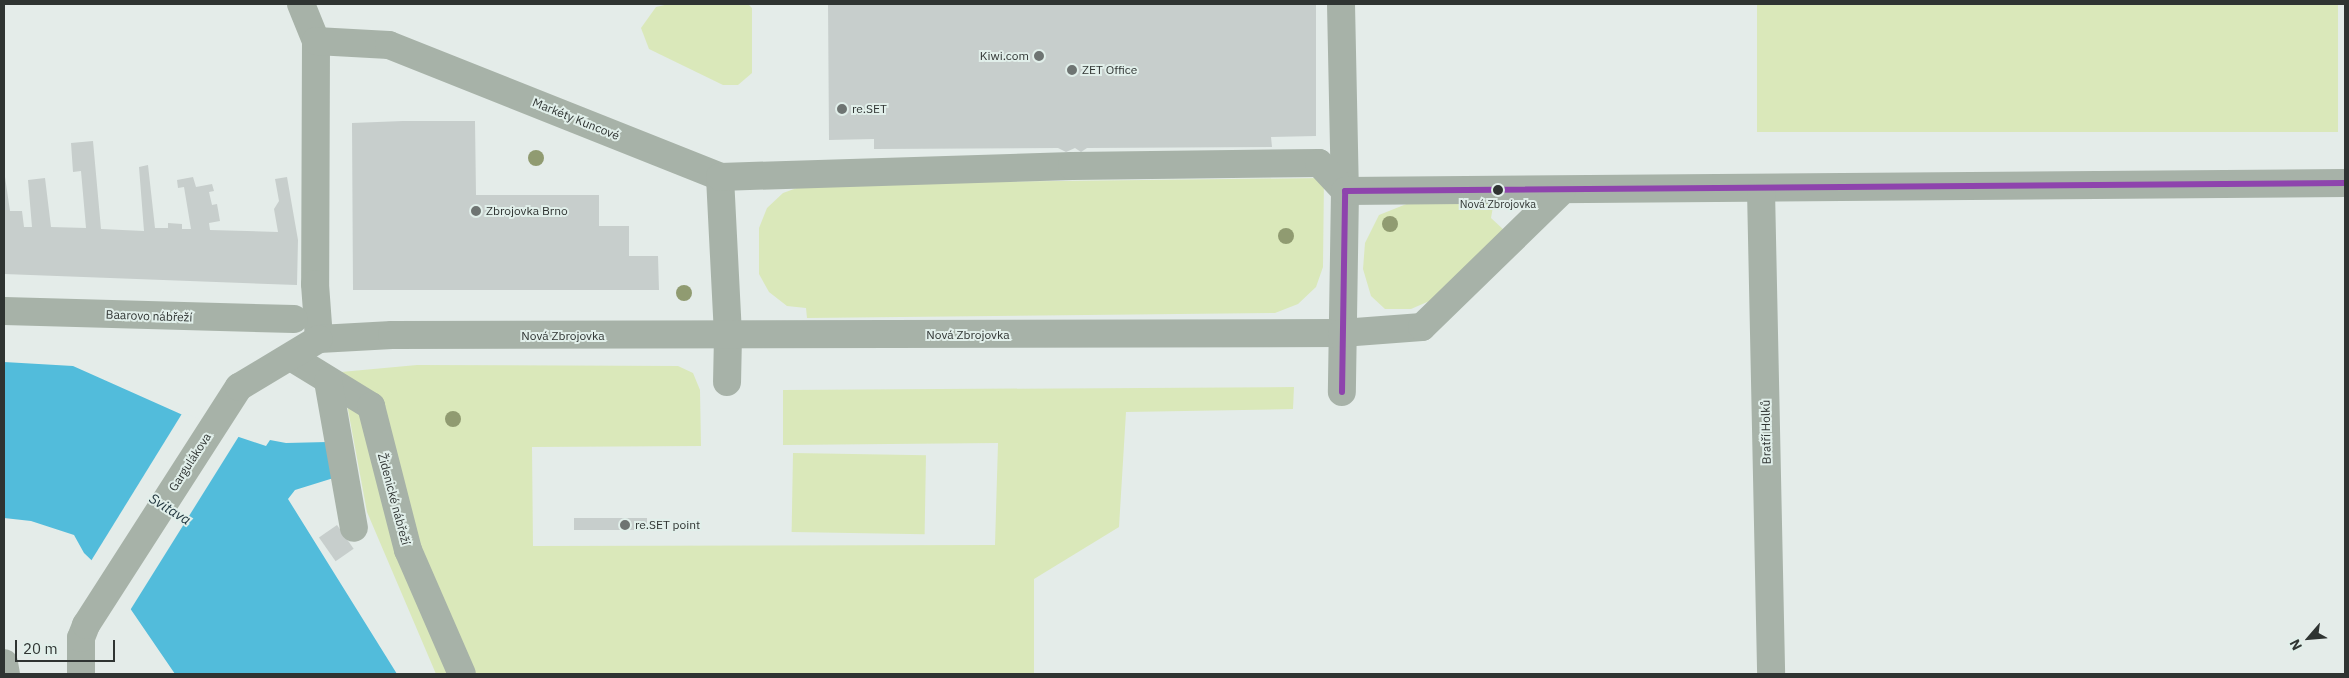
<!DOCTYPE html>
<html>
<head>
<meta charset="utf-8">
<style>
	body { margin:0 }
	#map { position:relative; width:2349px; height:678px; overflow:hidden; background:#e4ece9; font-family:"IBM Plex Sans",sans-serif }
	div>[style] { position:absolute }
	.green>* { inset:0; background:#dae8ba; transform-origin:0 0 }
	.water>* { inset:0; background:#52bcdb }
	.pier>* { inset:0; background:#e4ece9 }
	.building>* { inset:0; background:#c7cecc; transform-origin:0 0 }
	.minor>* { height:28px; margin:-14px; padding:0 14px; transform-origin:14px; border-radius:14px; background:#a7b2a8 }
	.bus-1>* { height:6px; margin:-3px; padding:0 3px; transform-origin:3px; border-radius:3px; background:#8e44ad }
	.trees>* { width:16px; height:16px; margin:-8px; border-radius:50%; background:#909b71 }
	.dots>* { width:14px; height:14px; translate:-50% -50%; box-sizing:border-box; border:2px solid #e1efea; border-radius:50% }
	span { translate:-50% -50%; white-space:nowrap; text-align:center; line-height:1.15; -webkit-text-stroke:4px #e1efea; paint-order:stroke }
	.bus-label { font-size:11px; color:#2f3432 }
	.poi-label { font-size:12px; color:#2f3432 }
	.right { translate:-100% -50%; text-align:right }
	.left { translate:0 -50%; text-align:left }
	.street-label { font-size:12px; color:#2f3432 }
	.water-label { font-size:14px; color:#1b3039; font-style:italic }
	.frame { position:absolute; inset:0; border:5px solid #2f3432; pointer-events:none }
	.north { position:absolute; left:2284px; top:613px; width:50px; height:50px; -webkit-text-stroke:4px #e1efea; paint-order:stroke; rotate:243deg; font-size:14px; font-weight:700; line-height:20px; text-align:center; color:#2f3432 }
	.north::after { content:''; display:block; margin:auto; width:18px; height:22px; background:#2f3432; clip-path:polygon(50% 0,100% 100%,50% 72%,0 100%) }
	.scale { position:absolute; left:15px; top:640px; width:100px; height:22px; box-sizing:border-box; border:2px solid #2f3432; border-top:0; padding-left:6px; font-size:15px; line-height:18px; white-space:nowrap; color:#2f3432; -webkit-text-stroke:4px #e1efea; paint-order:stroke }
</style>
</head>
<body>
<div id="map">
	<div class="green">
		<div style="clip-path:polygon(669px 4px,748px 4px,752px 8px,752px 73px,738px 85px,723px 85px,649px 49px,641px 28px,656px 7px)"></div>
		<div style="left:1757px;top:4px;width:581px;height:128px"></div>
		<div style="clip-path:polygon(1324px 178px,1323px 267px,1316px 287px,1298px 304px,1275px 313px,807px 318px,806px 308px,787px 306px,769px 292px,759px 274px,759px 228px,767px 208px,783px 193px,808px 184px)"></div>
		<div style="clip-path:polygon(1494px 201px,1491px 218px,1505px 231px,1441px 296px,1411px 309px,1385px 309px,1371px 296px,1363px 269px,1365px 243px,1379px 215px,1409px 203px)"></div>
		<div style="clip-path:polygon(417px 365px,678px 366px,693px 373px,700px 390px,701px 446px,532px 447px,533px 546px,995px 545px,998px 443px,783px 445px,783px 390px,1294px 387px,1293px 409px,1126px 412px,1119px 527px,1034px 579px,1034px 674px,436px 674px,367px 512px,341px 372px)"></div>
		<div style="left:793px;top:453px;width:133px;height:79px;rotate:1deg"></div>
	</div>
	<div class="water">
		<div style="clip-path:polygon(4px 362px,73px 366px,212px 428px,266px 446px,270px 440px,286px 443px,327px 442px,340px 476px,295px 490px,288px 499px,397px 674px,175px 674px,108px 576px,84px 553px,74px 535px,31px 521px,4px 518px)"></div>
	</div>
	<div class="pier">
		<div style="clip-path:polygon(183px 412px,239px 436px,129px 612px,91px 561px)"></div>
	</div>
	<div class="building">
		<div style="clip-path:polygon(828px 4px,1316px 4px,1316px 136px,1271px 137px,1272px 147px,1087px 148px,1081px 152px,1075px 148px,1066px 152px,1058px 148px,874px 149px,874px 139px,829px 140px)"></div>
		<div style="clip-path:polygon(403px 121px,475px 121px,476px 195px,599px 195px,599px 226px,629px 226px,629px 256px,658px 256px,659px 290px,353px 290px,352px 123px)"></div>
		<div style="clip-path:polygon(93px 141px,101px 229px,144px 231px,139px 167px,148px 165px,155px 228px,168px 228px,168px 223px,182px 224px,182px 229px,191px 229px,184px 187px,178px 188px,177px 180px,193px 177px,196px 187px,212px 184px,214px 191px,209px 192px,212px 205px,217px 204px,220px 221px,209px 223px,210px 230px,278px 232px,274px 209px,279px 201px,275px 179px,287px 177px,298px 240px,297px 285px,4px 274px,4px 170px,10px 211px,22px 211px,24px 227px,32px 227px,28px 180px,45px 178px,51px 227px,86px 228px,81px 171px,73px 172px,71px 143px)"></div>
		<div style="left:647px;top:518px;width:12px;height:73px;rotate:90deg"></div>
		<div style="left:337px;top:525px;width:29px;height:22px;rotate:55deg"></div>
	</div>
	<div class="minor">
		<div style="left:301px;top:4px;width:40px;rotate:68deg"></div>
		<div style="left:316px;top:41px;width:243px;rotate:90.2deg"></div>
		<div style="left:315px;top:284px;width:55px;rotate:85.8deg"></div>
		<div style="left:1341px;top:4px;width:187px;rotate:88.8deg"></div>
		<div style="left:1345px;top:191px;width:201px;rotate:90.9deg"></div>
		<div style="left:316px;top:41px;width:73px;rotate:3.1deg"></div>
		<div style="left:389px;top:45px;width:356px;rotate:21.7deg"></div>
		<div style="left:720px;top:177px;width:159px;rotate:87.1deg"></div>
		<div style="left:728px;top:336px;width:46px;rotate:91.2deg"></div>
		<div style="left:720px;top:177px;width:352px;rotate:-1.8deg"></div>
		<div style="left:1072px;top:166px;width:247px;rotate:-0.7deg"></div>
		<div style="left:1319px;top:163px;width:38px;rotate:47deg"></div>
		<div style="left:1345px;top:191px;width:1000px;rotate:-0.46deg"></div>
		<div style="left:1761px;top:190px;width:484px;rotate:88.8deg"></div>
		<div style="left:4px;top:311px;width:290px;rotate:1.6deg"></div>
		<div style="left:319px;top:339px;width:73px;rotate:-3.1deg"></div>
		<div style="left:392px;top:335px;width:950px;rotate:-0.12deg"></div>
		<div style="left:1342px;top:333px;width:80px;rotate:-4.3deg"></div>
		<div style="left:1422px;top:327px;width:195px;rotate:-44.2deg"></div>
		<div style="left:291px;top:357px;width:94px;rotate:31.5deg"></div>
		<div style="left:371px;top:406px;width:149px;rotate:75.6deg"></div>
		<div style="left:408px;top:550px;width:135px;rotate:66.5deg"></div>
		<div style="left:328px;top:381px;width:149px;rotate:80deg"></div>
		<div style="left:4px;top:663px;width:11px;rotate:80deg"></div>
		<div style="left:81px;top:674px;width:36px;rotate:-90deg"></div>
		<div style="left:81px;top:638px;width:14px;rotate:-69deg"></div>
		<div style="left:86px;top:625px;width:283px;rotate:-57.3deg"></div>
		<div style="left:239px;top:387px;width:93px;rotate:-31deg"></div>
	</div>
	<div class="bus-1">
		<div style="left:1342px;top:392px;width:201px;rotate:-89.1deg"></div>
		<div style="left:1345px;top:191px;width:1000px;rotate:-0.46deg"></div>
	</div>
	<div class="trees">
		<div style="left:536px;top:158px"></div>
		<div style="left:1390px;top:224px"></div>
		<div style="left:1286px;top:236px"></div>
		<div style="left:684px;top:293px"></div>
		<div style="left:453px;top:419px"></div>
	</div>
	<div class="dots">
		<div style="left:1039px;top:56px;background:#6e7472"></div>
		<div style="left:1072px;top:70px;background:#6e7472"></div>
		<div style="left:842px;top:109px;background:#6e7472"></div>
		<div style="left:1498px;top:190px;background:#2f3432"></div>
		<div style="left:476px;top:211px;background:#6e7472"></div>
		<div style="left:625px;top:525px;background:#6e7472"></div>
	</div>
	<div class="bus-label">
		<span style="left:1498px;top:204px">Nová Zbrojovka</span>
	</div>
	<div class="poi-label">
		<span class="right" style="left:1029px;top:56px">Kiwi.com</span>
		<span class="left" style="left:1082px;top:70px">ZET Office</span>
		<span class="left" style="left:852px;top:109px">re.SET</span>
		<span class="left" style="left:486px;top:211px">Zbrojovka Brno</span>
		<span class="left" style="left:635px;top:525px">re.SET point</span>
	</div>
	<div class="street-label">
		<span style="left:576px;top:119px;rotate:22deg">Markéty Kuncové</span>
		<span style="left:149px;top:316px;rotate:2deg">Baarovo nábřeží</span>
		<span style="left:968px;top:335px">Nová Zbrojovka</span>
		<span style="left:563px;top:336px">Nová Zbrojovka</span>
		<span style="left:1766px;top:432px;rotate:-91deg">Bratří Holků</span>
		<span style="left:190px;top:462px;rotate:-57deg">Gargulákova</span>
		<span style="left:394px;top:499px;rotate:75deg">Židenické nábřeží</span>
	</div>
	<div class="water-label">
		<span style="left:170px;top:509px;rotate:32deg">Svitava</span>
	</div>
	<div class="frame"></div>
	<div class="north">N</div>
	<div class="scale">20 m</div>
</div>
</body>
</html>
